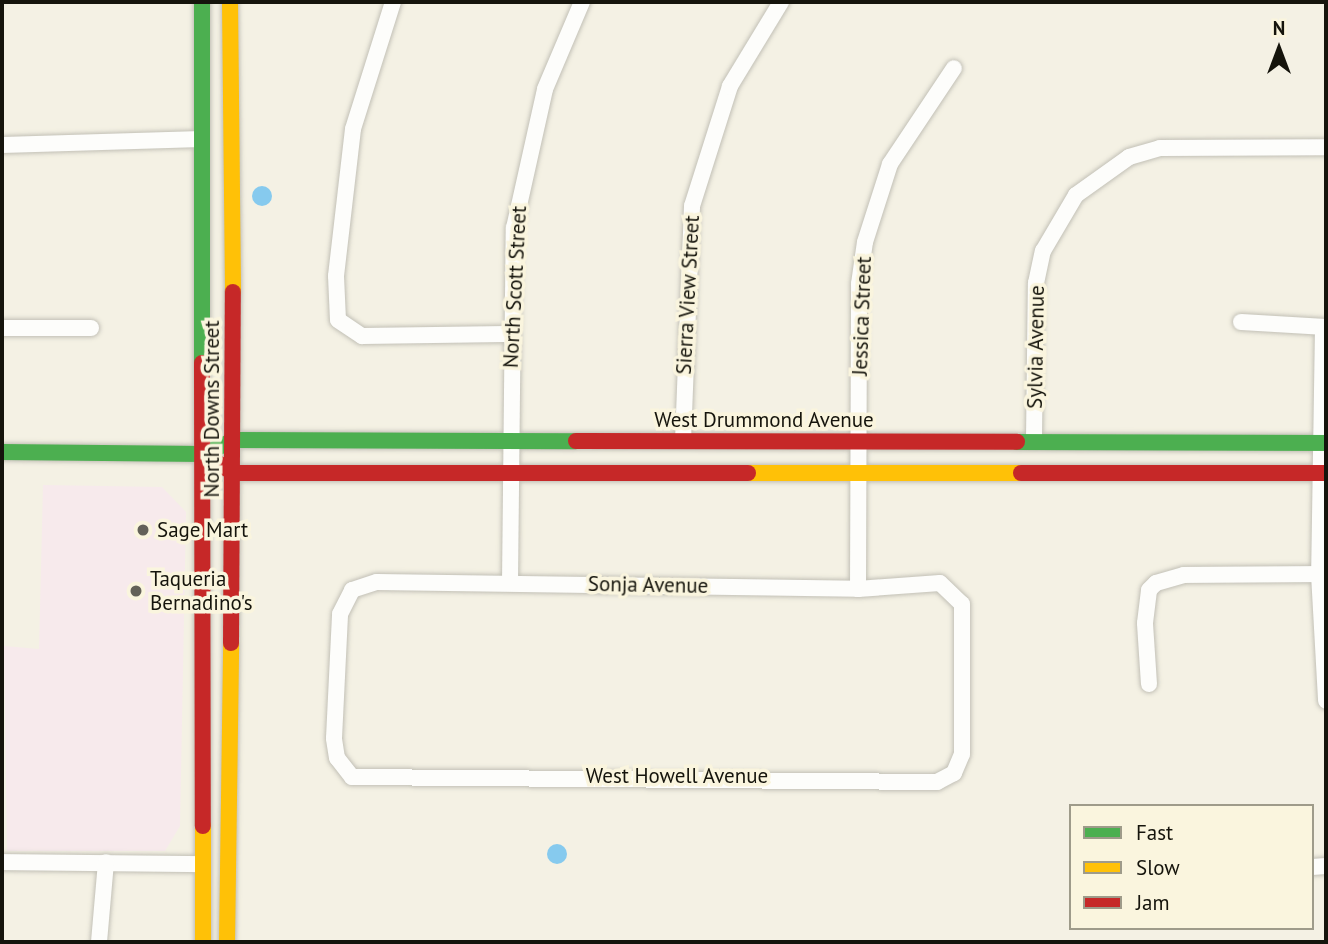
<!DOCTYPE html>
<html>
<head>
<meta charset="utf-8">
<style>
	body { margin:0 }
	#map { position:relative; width:1328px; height:944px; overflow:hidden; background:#f4f1e4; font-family:"PT Sans",sans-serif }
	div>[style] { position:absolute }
	.commercial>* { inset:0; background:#f7eaec }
	.water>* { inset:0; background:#86caee }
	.round { border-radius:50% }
	.roads { filter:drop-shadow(0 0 2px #c2c0b6) drop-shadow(0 0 2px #c2c0b6) }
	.street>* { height:16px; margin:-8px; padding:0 8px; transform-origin:8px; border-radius:8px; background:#fdfdfb }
	.fast>* { height:16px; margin:-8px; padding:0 8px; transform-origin:8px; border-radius:8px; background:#4caf50 }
	.slow>* { height:16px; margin:-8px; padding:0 8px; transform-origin:8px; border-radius:8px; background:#ffc107 }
	.jam>* { height:16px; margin:-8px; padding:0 8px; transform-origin:8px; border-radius:8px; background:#c62828 }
	.dots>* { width:19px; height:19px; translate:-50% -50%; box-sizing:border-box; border:4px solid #faf5de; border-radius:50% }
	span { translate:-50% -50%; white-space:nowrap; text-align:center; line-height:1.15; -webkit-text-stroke:7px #faf5de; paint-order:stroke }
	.street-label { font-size:21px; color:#15140c }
	.poi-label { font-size:21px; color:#15140c }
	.left { translate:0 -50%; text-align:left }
	.frame { position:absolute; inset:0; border:4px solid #15140c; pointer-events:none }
	.legend { position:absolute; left:1069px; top:804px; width:245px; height:126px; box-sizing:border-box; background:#faf5de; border:2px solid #9e9b8a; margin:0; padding:9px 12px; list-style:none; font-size:21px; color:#15140c }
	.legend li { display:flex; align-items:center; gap:14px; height:35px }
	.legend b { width:35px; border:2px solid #9e9b8a }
	.north { position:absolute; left:1244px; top:14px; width:70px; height:70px; -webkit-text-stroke:5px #faf5de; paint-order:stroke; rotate:0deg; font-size:19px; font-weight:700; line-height:28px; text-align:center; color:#15140c }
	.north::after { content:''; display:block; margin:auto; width:24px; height:32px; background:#15140c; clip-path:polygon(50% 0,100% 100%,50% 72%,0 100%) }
</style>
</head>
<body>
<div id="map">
	<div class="commercial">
		<div style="clip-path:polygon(43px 485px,162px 487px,186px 512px,180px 826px,165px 851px,7px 851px,4px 646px,39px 649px)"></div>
	</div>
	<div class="water">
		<div class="round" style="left:252px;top:186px;width:20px;height:20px"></div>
		<div class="round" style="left:547px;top:844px;width:20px;height:20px"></div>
	</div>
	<div class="roads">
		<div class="street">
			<div style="left:393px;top:2px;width:133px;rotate:107.5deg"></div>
			<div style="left:353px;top:129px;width:148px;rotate:96.6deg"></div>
			<div style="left:336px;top:276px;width:44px;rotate:87.4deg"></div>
			<div style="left:338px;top:320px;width:29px;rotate:34deg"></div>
			<div style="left:362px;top:336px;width:148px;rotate:-0.8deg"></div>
			<div style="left:2px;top:145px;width:200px;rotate:-1.7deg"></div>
			<div style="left:1241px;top:322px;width:85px;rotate:3.4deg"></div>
			<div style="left:1323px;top:327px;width:247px;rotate:90.9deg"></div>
			<div style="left:1319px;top:574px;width:127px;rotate:86.8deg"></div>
			<div style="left:2px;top:328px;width:89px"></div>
			<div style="left:1034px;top:438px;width:155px;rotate:-89.3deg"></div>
			<div style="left:1036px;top:283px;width:33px;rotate:-78deg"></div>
			<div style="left:1043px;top:251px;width:65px;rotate:-59.5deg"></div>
			<div style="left:1076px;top:195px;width:65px;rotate:-35.6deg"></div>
			<div style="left:1129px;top:157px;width:32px;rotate:-16deg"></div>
			<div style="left:1160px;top:148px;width:166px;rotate:-0.3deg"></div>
			<div style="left:683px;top:441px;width:235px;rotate:-87.8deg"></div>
			<div style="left:692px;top:206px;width:126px;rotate:-72.4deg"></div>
			<div style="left:730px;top:86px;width:98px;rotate:-58.7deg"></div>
			<div style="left:377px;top:582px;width:481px;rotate:0.8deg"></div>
			<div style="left:858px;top:589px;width:82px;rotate:-4.2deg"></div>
			<div style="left:940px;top:583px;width:30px;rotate:44deg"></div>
			<div style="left:962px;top:604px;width:150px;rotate:90deg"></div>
			<div style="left:962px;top:754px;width:21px;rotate:113deg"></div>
			<div style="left:954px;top:773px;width:19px;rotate:152deg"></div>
			<div style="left:937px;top:782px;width:585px;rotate:-179.51deg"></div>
			<div style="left:352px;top:777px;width:24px;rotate:-128deg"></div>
			<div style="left:337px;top:758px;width:20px;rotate:-99deg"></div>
			<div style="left:334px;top:738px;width:124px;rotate:-87.2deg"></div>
			<div style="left:340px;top:614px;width:27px;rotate:-63deg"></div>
			<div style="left:352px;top:590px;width:26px;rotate:-18deg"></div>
			<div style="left:510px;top:583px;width:355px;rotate:-89.4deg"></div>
			<div style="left:514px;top:228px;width:142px;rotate:-77.4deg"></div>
			<div style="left:545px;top:89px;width:95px;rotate:-67deg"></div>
			<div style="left:858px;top:589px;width:305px;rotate:-89.8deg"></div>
			<div style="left:859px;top:284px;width:42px;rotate:-81.9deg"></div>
			<div style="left:865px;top:242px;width:82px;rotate:-72.2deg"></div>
			<div style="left:890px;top:164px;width:115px;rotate:-56.3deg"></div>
			<div style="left:1149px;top:684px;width:61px;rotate:-93.8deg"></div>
			<div style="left:1145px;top:623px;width:33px;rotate:-83deg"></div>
			<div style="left:1149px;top:590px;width:10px;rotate:-45deg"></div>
			<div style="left:1156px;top:583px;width:29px;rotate:-16deg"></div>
			<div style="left:1184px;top:575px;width:135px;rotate:-0.4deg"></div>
			<div style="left:2px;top:862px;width:201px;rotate:0.6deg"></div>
			<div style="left:1312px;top:867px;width:14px;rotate:-4deg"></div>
			<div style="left:99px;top:942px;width:80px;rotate:-85deg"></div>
		</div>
		<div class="fast">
			<div style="left:202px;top:2px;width:361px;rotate:90deg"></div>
			<div style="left:1017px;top:442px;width:309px;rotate:0.2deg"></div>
			<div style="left:2px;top:452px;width:202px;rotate:0.6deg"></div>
			<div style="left:204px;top:454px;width:33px;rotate:-25deg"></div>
			<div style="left:234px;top:440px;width:342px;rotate:0.2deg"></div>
		</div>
		<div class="slow">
			<div style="left:230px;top:2px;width:290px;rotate:89.4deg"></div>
			<div style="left:748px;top:473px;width:273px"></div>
			<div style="left:203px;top:826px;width:116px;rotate:90deg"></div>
			<div style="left:227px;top:942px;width:299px;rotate:-89.2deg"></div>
		</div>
		<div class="jam">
			<div style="left:202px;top:363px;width:463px;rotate:89.9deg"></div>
			<div style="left:576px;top:441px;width:441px;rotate:0.1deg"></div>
			<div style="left:204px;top:454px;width:35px;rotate:33deg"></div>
			<div style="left:233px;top:473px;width:515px"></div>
			<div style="left:1021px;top:473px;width:305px"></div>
			<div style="left:231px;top:643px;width:351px;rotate:-89.7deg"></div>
		</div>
	</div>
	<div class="dots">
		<div style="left:143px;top:530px;background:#636158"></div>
		<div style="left:136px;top:591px;background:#636158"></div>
	</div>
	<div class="street-label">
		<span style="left:515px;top:287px;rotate:-87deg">North Scott Street</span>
		<span style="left:688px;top:295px;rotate:-87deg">Sierra View Street</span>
		<span style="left:862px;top:316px;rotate:-88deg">Jessica Street</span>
		<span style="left:1036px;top:347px;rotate:-89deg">Sylvia Avenue</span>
		<span style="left:212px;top:409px;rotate:-90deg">North Downs Street</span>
		<span style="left:764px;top:420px">West Drummond Avenue</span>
		<span style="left:648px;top:585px;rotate:1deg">Sonja Avenue</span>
		<span style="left:677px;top:776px">West Howell Avenue</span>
	</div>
	<div class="poi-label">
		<span class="left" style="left:157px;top:530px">Sage Mart</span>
		<span class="left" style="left:150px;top:591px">Taqueria<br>Bernadino's</span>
	</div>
	<div class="frame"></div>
	<ul class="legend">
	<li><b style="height:9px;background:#4caf50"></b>Fast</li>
	<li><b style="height:9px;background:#ffc107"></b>Slow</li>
	<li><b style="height:9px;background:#c62828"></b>Jam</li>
	</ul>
	<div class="north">N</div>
</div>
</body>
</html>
